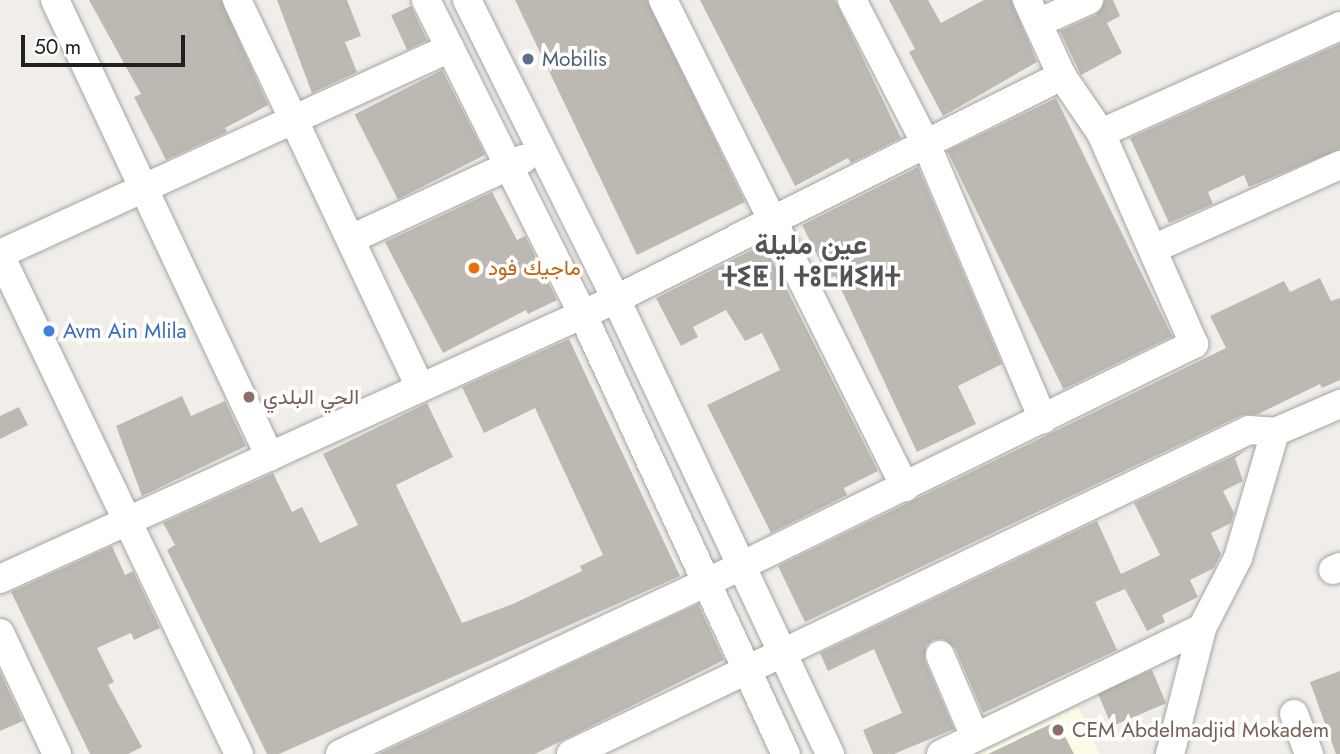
<!DOCTYPE html>
<html>
<head>
<meta charset="utf-8">
<style>
	body { margin:0 }
	#map { position:relative; width:1340px; height:754px; overflow:hidden; background:#f1eee9; font-family:Jost,Vazirmatn,"Noto Sans Tifinagh",sans-serif }
	div>[style] { position:absolute }
	.education>* { inset:0; background:#fcfce6 }
	.building>* { inset:0; background:#beb8b2; transform-origin:0 0 }
	.roads { filter:drop-shadow(0 0 2px #a5a5a5) drop-shadow(0 0 2px #a5a5a5) }
	.minor>* { height:28px; margin:-14px; padding:0 14px; transform-origin:14px; border-radius:14px; background:#fff }
	.dots>* { width:19px; height:19px; translate:-50% -50%; box-sizing:border-box; border:4px solid #fff; border-radius:50% }
	span { translate:-50% -50%; white-space:nowrap; text-align:center; line-height:1.15; -webkit-text-stroke:7px #fff; paint-order:stroke }
	.service-label { font-size:21px; color:#4e5e75 }
	.left { translate:0 -50%; text-align:left }
	.food-label { font-size:21px; color:#c56008 }
	.shop-label { font-size:21px; color:#366cbe }
	.education-label { font-size:21px; color:#785e54 }
	.district-label { font-size:28px; color:#545454; font-weight:700 }
	.scale { position:absolute; left:21px; top:35px; width:164px; height:32px; box-sizing:border-box; border:4px solid #212121; border-top:0; padding-left:9px; font-size:21px; line-height:24px; white-space:nowrap; color:#212121; -webkit-text-stroke:5px #fff; paint-order:stroke }
</style>
</head>
<body>
<div id="map">
	<div class="education">
		<div style="clip-path:polygon(1078px 707px,1099px 754px,978px 754px)"></div>
	</div>
	<div class="building">
		<div style="clip-path:polygon(89px 0,221px 0,268px 105px,225px 128px,227px 132px,166px 160px,134px 97px,141px 94px)"></div>
		<div style="clip-path:polygon(277px 0,347px 0,361px 36px,345px 42px,357px 72px,312px 93px)"></div>
		<div style="clip-path:polygon(515px 0,647px 0,745px 202px,637px 255px)"></div>
		<div style="clip-path:polygon(700px 0,835px 0,901px 138px,851px 163px,848px 158px,795px 186px)"></div>
		<div style="clip-path:polygon(889px 0,928px 0,941px 23px,984px 0,1011px 0,1037px 62px,943px 116px,909px 52px,915px 49px)"></div>
		<div style="clip-path:polygon(1105px 0,1113px 0,1120px 16px,1107px 23px,1122px 53px,1081px 75px,1060px 31px,1096px 15px)"></div>
		<div style="left:411px;top:6px;width:38px;height:22px;rotate:65deg"></div>
		<div style="clip-path:polygon(1340px 44px,1340px 149px,1249px 187px,1244px 175px,1208px 192px,1213px 204px,1169px 223px,1130px 138px)"></div>
		<div style="left:442px;top:70px;width:95px;height:98px;rotate:63deg"></div>
		<div style="left:1056px;top:98px;width:265px;height:121px;rotate:64deg"></div>
		<div style="clip-path:polygon(918px 167px,1002px 364px,958px 386px,976px 424px,917px 452px,835px 276px,829px 279px,802px 225px)"></div>
		<div style="clip-path:polygon(492px 192px,517px 240px,525px 236px,557px 300px,528px 314px,526px 310px,443px 353px,385px 242px)"></div>
		<div style="clip-path:polygon(764px 244px,878px 471px,844px 488px,847px 495px,771px 533px,707px 405px,780px 370px,762px 333px,745px 341px,726px 310px,693px 327px,698px 337px,681px 346px,656px 298px)"></div>
		<div style="clip-path:polygon(1320px 278px,1331px 301px,1340px 298px,1340px 380px,1322px 388px,1320px 384px,1258px 414px,1242px 415px,805px 622px,778px 566px,1226px 348px,1210px 316px,1284px 281px,1290px 292px)"></div>
		<div style="clip-path:polygon(569px 339px,680px 576px,279px 754px,267px 754px,167px 550px,175px 545px,163px 523px,273px 473px,292px 512px,302px 507px,320px 543px,358px 525px,323px 454px,427px 403px,453px 457px,396px 485px,462px 623px,513px 604px,582px 571px,580px 566px,603px 555px,535px 408px,484px 433px,462px 387px)"></div>
		<div style="clip-path:polygon(182px 396px,191px 416px,225px 401px,246px 446px,142px 496px,116px 426px)"></div>
		<div style="clip-path:polygon(19px 407px,28px 425px,0 439px,0 416px)"></div>
		<div style="clip-path:polygon(1246px 450px,1235px 458px,1243px 481px,1223px 491px,1234px 513px,1231px 523px,1211px 533px,1221px 554px,1214px 568px,1190px 580px,1198px 597px,1162px 615px,1165px 622px,1147px 631px,1125px 589px,1095px 602px,1117px 650px,983px 713px,955px 648px,943px 639px,933px 640px,926px 646px,925px 661px,954px 729px,894px 754px,873px 754px,863px 730px,902px 713px,874px 649px,828px 671px,820px 653px,1097px 521px,1121px 574px,1160px 555px,1134px 503px)"></div>
		<div style="clip-path:polygon(112px 546px,125px 575px,133px 571px,160px 628px,134px 640px,131px 633px,97px 648px,114px 682px,108px 685px,142px 747px,128px 754px,90px 754px,11px 592px)"></div>
		<div style="clip-path:polygon(698px 604px,724px 660px,535px 754px,379px 754px)"></div>
		<div style="left:1152px;top:670px;width:36px;height:59px;rotate:67deg"></div>
		<div style="clip-path:polygon(1340px 671px,1340px 754px,1336px 754px,1310px 682px)"></div>
		<div style="clip-path:polygon(0 672px,23px 721px,0 731px)"></div>
		<div style="clip-path:polygon(1057px 721px,1074px 754px,988px 754px)"></div>
	</div>
	<div class="roads">
		<div class="minor">
			<div style="left:55px;top:0;width:505px;rotate:64.8deg"></div>
			<div style="left:237px;top:0;width:429px;rotate:64.7deg"></div>
			<div style="left:426px;top:0;width:350px;rotate:63.5deg"></div>
			<div style="left:582px;top:313px;width:486px;rotate:65.2deg"></div>
			<div style="left:467px;top:0;width:334px;rotate:63.5deg"></div>
			<div style="left:616px;top:299px;width:503px;rotate:64.81deg"></div>
			<div style="left:663px;top:0;width:544px;rotate:63.58deg"></div>
			<div style="left:852px;top:0;width:164px;rotate:62.8deg"></div>
			<div style="left:927px;top:146px;width:297px;rotate:67deg"></div>
			<div style="left:1038px;top:23px;width:56px;rotate:-24.3deg"></div>
			<div style="left:1101px;top:133px;width:262px;rotate:-24.1deg"></div>
			<div style="left:351px;top:239px;width:190px;rotate:-24.9deg"></div>
			<div style="left:1153px;top:249px;width:205px;rotate:-24.2deg"></div>
			<div style="left:0;top:254px;width:495px;rotate:-24.6deg"></div>
			<div style="left:0;top:255px;width:553px;rotate:64.41deg"></div>
			<div style="left:1333px;top:570px;width:8px;rotate:-23deg"></div>
			<div style="left:0;top:579px;width:677px;rotate:-24.44deg"></div>
			<div style="left:616px;top:299px;width:499px;rotate:-26.6deg"></div>
			<div style="left:0;top:633px;width:134px;rotate:64.8deg"></div>
			<div style="left:940px;top:655px;width:89px;rotate:66.9deg"></div>
			<div style="left:1294px;top:714px;width:43px;rotate:69.4deg"></div>
			<div style="left:340px;top:754px;width:441px;rotate:-25.1deg"></div>
			<div style="left:739px;top:567px;width:507px;rotate:-26.11deg"></div>
			<div style="left:1194px;top:344px;width:231px;rotate:-113.8deg"></div>
			<div style="left:1101px;top:133px;width:69px;rotate:-124.4deg"></div>
			<div style="left:1062px;top:76px;width:84px;rotate:-114.7deg"></div>
			<div style="left:571px;top:754px;width:751px;rotate:-25.54deg"></div>
			<div style="left:1249px;top:430px;width:26px;rotate:4deg"></div>
			<div style="left:1275px;top:432px;width:71px;rotate:-23.3deg"></div>
			<div style="left:941px;top:754px;width:290px;rotate:-25.8deg"></div>
			<div style="left:1170px;top:754px;width:130px;rotate:-75.7deg"></div>
			<div style="left:1202px;top:628px;width:79px;rotate:-62.8deg"></div>
			<div style="left:1238px;top:558px;width:131px;rotate:-73.6deg"></div>
		</div>
	</div>
	<div class="dots">
		<div style="left:528px;top:59px;background:#5c6f8a"></div>
		<div style="left:474px;top:268px;background:#e8710a"></div>
		<div style="left:49px;top:331px;background:#3f7fe0"></div>
		<div style="left:249px;top:397px;background:#8d6e63"></div>
		<div style="left:1058px;top:730px;background:#8d6e63"></div>
	</div>
	<div class="service-label">
		<span class="left" style="left:542px;top:59px">Mobilis</span>
	</div>
	<div class="food-label">
		<span class="left" style="left:488px;top:268px">ماجيك فود</span>
	</div>
	<div class="shop-label">
		<span class="left" style="left:63px;top:331px">Avm Ain Mlila</span>
	</div>
	<div class="education-label">
		<span class="left" style="left:263px;top:397px">الحي البلدي</span>
		<span class="left" style="left:1072px;top:730px">CEM Abdelmadjid Mokadem</span>
	</div>
	<div class="district-label">
		<span style="left:811px;top:261px">عين مليلة<br>ⵜⵉⵟ ⵏ ⵜⵓⵎⵍⵉⵍⵜ</span>
	</div>
	<div class="scale">50 m</div>
</div>
</body>
</html>
